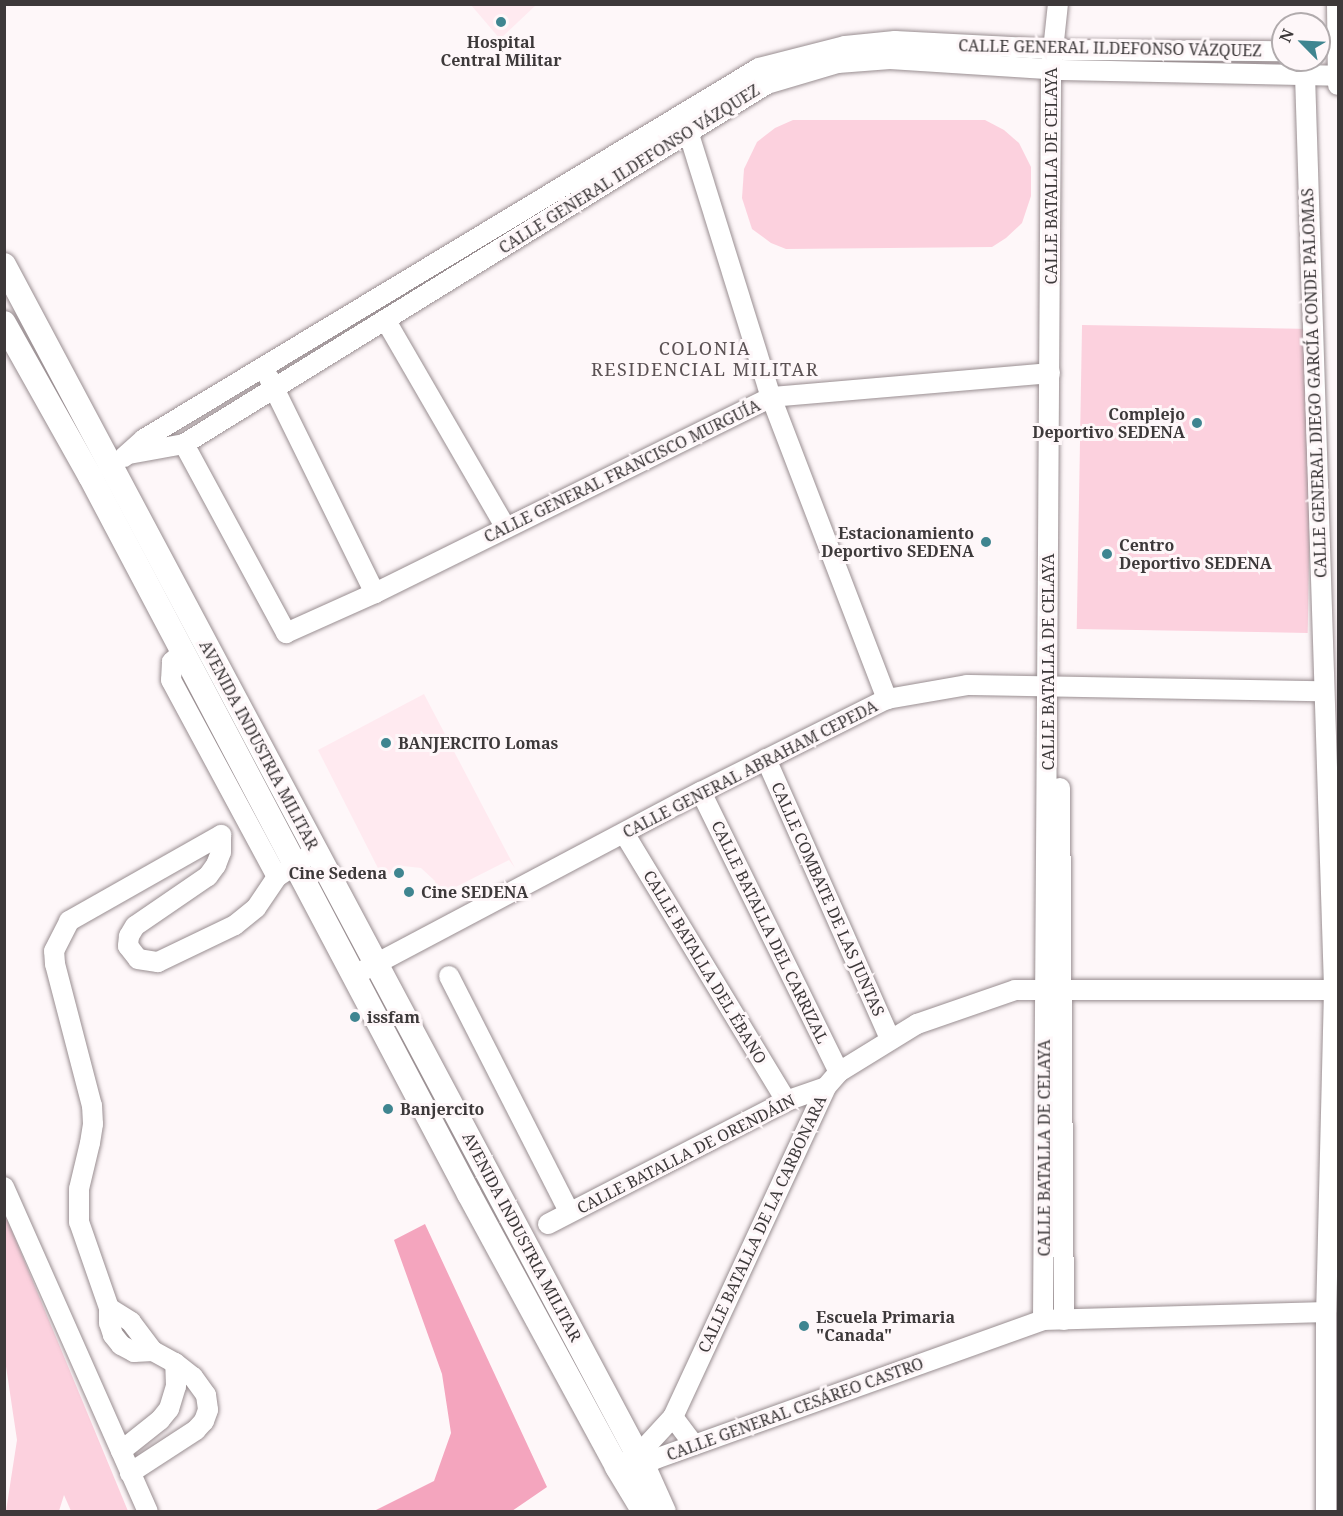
<!DOCTYPE html>
<html>
<head>
<meta charset="utf-8">
<style>
	body { margin:0 }
	#map { position:relative; width:1343px; height:1516px; overflow:hidden; background:#fef7f9; font-family:"Noto Serif",serif }
	div>[style] { position:absolute }
	.built>* { inset:0; background:#ffeaf0 }
	.green>* { inset:0; background:#fcd1de; transform-origin:0 0 }
	.forest>* { inset:0; background:#f4a5be }
	.roads { filter:drop-shadow(0 0 2px #998e91) drop-shadow(0 0 2px #998e91) }
	.minor>* { height:20px; margin:-10px; padding:0 10px; transform-origin:10px; border-radius:10px; background:#fff }
	.major>* { height:24px; margin:-12px; padding:0 12px; transform-origin:12px; border-radius:12px; background:#fff }
	.dots>* { width:16px; height:16px; translate:-50% -50%; box-sizing:border-box; border:3px solid #fef7f9; border-radius:50% }
	span { translate:-50% -50%; white-space:nowrap; text-align:center; line-height:1.15; -webkit-text-stroke:6px #fef7f9; paint-order:stroke }
	.poi-label { font-size:16px; color:#3d393a; font-weight:700 }
	.right { translate:-100% -50%; text-align:right }
	.left { translate:0 -50%; text-align:left }
	.street-label { font-size:16px; color:#3d393a }
	.neighbourhood-label { font-size:18px; color:#5b5254; letter-spacing:1.5px }
	.frame { position:absolute; inset:0; border:6px solid #3d393a; pointer-events:none }
	.north { position:absolute; left:1271px; top:12px; width:60px; height:60px; box-sizing:border-box; background:#fef7f9; border:2px solid #b1abad; border-radius:50%; rotate:294deg; font-size:16px; font-weight:700; line-height:24px; text-align:center; color:#3d393a }
	.north::after { content:''; display:block; margin:auto; width:21px; height:27px; background:#3f8590; clip-path:polygon(50% 0,100% 100%,50% 72%,0 100%) }
</style>
</head>
<body>
<div id="map">
	<div class="built">
		<div style="clip-path:polygon(471px 5px,536px 5px,500px 39px)"></div>
		<div style="clip-path:polygon(424px 694px,515px 868px,509px 860px,438px 896px,435px 881px,421px 868px,403px 866px,389px 874px,384px 880px,318px 750px)"></div>
	</div>
	<div class="green">
		<div style="clip-path:polygon(793px 120px,985px 120px,1004px 130px,1019px 143px,1031px 167px,1031px 196px,1022px 223px,1006px 238px,992px 247px,786px 249px,771px 243px,752px 229px,742px 198px,744px 169px,757px 142px,775px 128px)"></div>
		<div style="left:1313px;top:329px;width:304px;height:231px;rotate:91deg"></div>
		<div style="clip-path:polygon(5px 1214px,128px 1511px,71px 1511px,64px 1495px,59px 1511px,6px 1511px,17px 1440px,4px 1353px)"></div>
	</div>
	<div class="forest">
		<div style="clip-path:polygon(425px 1224px,547px 1487px,512px 1511px,374px 1511px,434px 1481px,451px 1433px,442px 1374px,394px 1240px)"></div>
	</div>
	<div class="roads">
		<div class="minor">
			<div style="left:1337px;top:4px;width:81px;rotate:89.3deg"></div>
			<div style="left:1305px;top:75px;width:915px;rotate:88.18deg"></div>
			<div style="left:1334px;top:990px;width:322px;rotate:91.4deg"></div>
			<div style="left:1326px;top:1312px;width:200px;rotate:90deg"></div>
			<div style="left:688px;top:131px;width:279px;rotate:72.7deg"></div>
			<div style="left:771px;top:397px;width:324px;rotate:69deg"></div>
			<div style="left:386px;top:321px;width:239px;rotate:59.9deg"></div>
			<div style="left:269px;top:378px;width:240px;rotate:63.8deg"></div>
			<div style="left:184px;top:444px;width:215px;rotate:61.6deg"></div>
			<div style="left:286px;top:633px;width:98px;rotate:-24.2deg"></div>
			<div style="left:375px;top:593px;width:442px;rotate:-26.3deg"></div>
			<div style="left:771px;top:397px;width:280px;rotate:-4.9deg"></div>
			<div style="left:129px;top:454px;width:56px;rotate:-10.3deg"></div>
			<div style="left:184px;top:444px;width:685px;rotate:-31.7deg"></div>
			<div style="left:767px;top:84px;width:74px;rotate:-16.5deg"></div>
			<div style="left:838px;top:63px;width:52px;rotate:-4.4deg"></div>
			<div style="left:890px;top:59px;width:172px;rotate:3.7deg"></div>
			<div style="left:1062px;top:70px;width:276px;rotate:1.2deg"></div>
			<div style="left:124px;top:457px;width:27px;rotate:-42deg"></div>
			<div style="left:144px;top:439px;width:718px;rotate:-31.1deg"></div>
			<div style="left:759px;top:68px;width:89px;rotate:-14.3deg"></div>
			<div style="left:845px;top:46px;width:50px;rotate:-5.7deg"></div>
			<div style="left:895px;top:41px;width:169px;rotate:3deg"></div>
			<div style="left:1064px;top:50px;width:219px;rotate:0.3deg"></div>
			<div style="left:183px;top:652px;width:15px;rotate:138deg"></div>
			<div style="left:172px;top:662px;width:18px;rotate:93deg"></div>
			<div style="left:171px;top:680px;width:224px;rotate:61.7deg"></div>
			<div style="left:766px;top:759px;width:306px;rotate:66.1deg"></div>
			<div style="left:1060px;top:788px;width:532px;rotate:89.57deg"></div>
			<div style="left:701px;top:792px;width:312px;rotate:63.8deg"></div>
			<div style="left:624px;top:833px;width:313px;rotate:58.8deg"></div>
			<div style="left:221px;top:835px;width:17px;rotate:90deg"></div>
			<div style="left:221px;top:852px;width:14px;rotate:111deg"></div>
			<div style="left:216px;top:865px;width:14px;rotate:126deg"></div>
			<div style="left:208px;top:876px;width:88px;rotate:145.6deg"></div>
			<div style="left:135px;top:926px;width:12px;rotate:121deg"></div>
			<div style="left:129px;top:936px;width:10px;rotate:96deg"></div>
			<div style="left:128px;top:946px;width:16px;rotate:52deg"></div>
			<div style="left:138px;top:959px;width:20px;rotate:9deg"></div>
			<div style="left:158px;top:962px;width:85px;rotate:-25.7deg"></div>
			<div style="left:235px;top:925px;width:27px;rotate:-39deg"></div>
			<div style="left:256px;top:908px;width:37px;rotate:-56deg"></div>
			<div style="left:277px;top:877px;width:47px;rotate:-33.7deg"></div>
			<div style="left:353px;top:976px;width:394px;rotate:-27.9deg"></div>
			<div style="left:701px;top:792px;width:208px;rotate:-26.6deg"></div>
			<div style="left:887px;top:699px;width:81px;rotate:-9.9deg"></div>
			<div style="left:967px;top:685px;width:357px;rotate:1deg"></div>
			<div style="left:449px;top:976px;width:265px;rotate:63deg"></div>
			<div style="left:4px;top:1187px;width:355px;rotate:66.1deg"></div>
			<div style="left:548px;top:1224px;width:268px;rotate:-27.3deg"></div>
			<div style="left:786px;top:1101px;width:42px;rotate:-19.3deg"></div>
			<div style="left:109px;top:1308px;width:26px;rotate:32deg"></div>
			<div style="left:131px;top:1322px;width:36px;rotate:53deg"></div>
			<div style="left:153px;top:1351px;width:25px;rotate:29deg"></div>
			<div style="left:175px;top:1363px;width:23px;rotate:38deg"></div>
			<div style="left:193px;top:1377px;width:22px;rotate:54deg"></div>
			<div style="left:206px;top:1395px;width:15px;rotate:82deg"></div>
			<div style="left:208px;top:1410px;width:12px;rotate:110deg"></div>
			<div style="left:204px;top:1421px;width:12px;rotate:132deg"></div>
			<div style="left:196px;top:1430px;width:79px;rotate:146.9deg"></div>
			<div style="left:1043px;top:1320px;width:1251px;rotate:-89.63deg"></div>
			<div style="left:1051px;top:69px;width:65px;rotate:-83.9deg"></div>
			<div style="left:153px;top:1351px;width:19px;rotate:177deg"></div>
			<div style="left:134px;top:1352px;width:15px;rotate:-152deg"></div>
			<div style="left:121px;top:1345px;width:13px;rotate:-129deg"></div>
			<div style="left:113px;top:1335px;width:13px;rotate:-108deg"></div>
			<div style="left:109px;top:1323px;width:15px;rotate:-90deg"></div>
			<div style="left:109px;top:1308px;width:91px;rotate:-109.2deg"></div>
			<div style="left:79px;top:1222px;width:33px;rotate:-90deg"></div>
			<div style="left:79px;top:1189px;width:47px;rotate:-76.6deg"></div>
			<div style="left:90px;top:1143px;width:19px;rotate:-81deg"></div>
			<div style="left:93px;top:1124px;width:18px;rotate:-93deg"></div>
			<div style="left:92px;top:1106px;width:147px;rotate:-104.6deg"></div>
			<div style="left:55px;top:964px;width:13px;rotate:-94deg"></div>
			<div style="left:54px;top:951px;width:34px;rotate:-63deg"></div>
			<div style="left:69px;top:921px;width:175px;rotate:-29.5deg"></div>
			<div style="left:673px;top:1417px;width:35px;rotate:53deg"></div>
			<div style="left:121px;top:1451px;width:50px;rotate:-38.5deg"></div>
			<div style="left:160px;top:1420px;width:14px;rotate:-51deg"></div>
			<div style="left:169px;top:1409px;width:24px;rotate:-73deg"></div>
			<div style="left:176px;top:1386px;width:23px;rotate:-92deg"></div>
			<div style="left:626px;top:1462px;width:14px;rotate:-30deg"></div>
			<div style="left:638px;top:1455px;width:52px;rotate:-47.4deg"></div>
			<div style="left:673px;top:1417px;width:364px;rotate:-65.1deg"></div>
			<div style="left:826px;top:1087px;width:20px;rotate:-49deg"></div>
			<div style="left:839px;top:1072px;width:92px;rotate:-31.6deg"></div>
			<div style="left:917px;top:1024px;width:104px;rotate:-19.1deg"></div>
			<div style="left:1015px;top:990px;width:319px"></div>
			<div style="left:630px;top:1472px;width:31px;rotate:-27deg"></div>
			<div style="left:658px;top:1458px;width:409px;rotate:-19.7deg"></div>
			<div style="left:1043px;top:1320px;width:283px;rotate:-1.6deg"></div>
		</div>
		<div class="major">
			<div style="left:4px;top:265px;width:1360px;rotate:61.96deg"></div>
			<div style="left:643px;top:1465px;width:51px;rotate:65.9deg"></div>
			<div style="left:4px;top:323px;width:176px;rotate:60.7deg"></div>
			<div style="left:90px;top:476px;width:812px;rotate:62.17deg"></div>
			<div style="left:469px;top:1194px;width:311px;rotate:61.5deg"></div>
			<div style="left:617px;top:1467px;width:52px;rotate:59deg"></div>
		</div>
	</div>
	<div class="dots">
		<div style="left:501px;top:22px;background:#3f8590"></div>
		<div style="left:1197px;top:423px;background:#3f8590"></div>
		<div style="left:986px;top:542px;background:#3f8590"></div>
		<div style="left:1107px;top:554px;background:#3f8590"></div>
		<div style="left:386px;top:743px;background:#3f8590"></div>
		<div style="left:399px;top:873px;background:#3f8590"></div>
		<div style="left:409px;top:892px;background:#3f8590"></div>
		<div style="left:355px;top:1017px;background:#3f8590"></div>
		<div style="left:388px;top:1109px;background:#3f8590"></div>
		<div style="left:804px;top:1326px;background:#3f8590"></div>
	</div>
	<div class="poi-label">
		<span style="left:501px;top:51px">Hospital<br>Central Militar</span>
		<span class="right" style="left:1185px;top:423px">Complejo<br>Deportivo SEDENA</span>
		<span class="right" style="left:974px;top:542px">Estacionamiento<br>Deportivo SEDENA</span>
		<span class="left" style="left:1119px;top:554px">Centro<br>Deportivo SEDENA</span>
		<span class="left" style="left:398px;top:743px">BANJERCITO Lomas</span>
		<span class="right" style="left:387px;top:873px">Cine Sedena</span>
		<span class="left" style="left:421px;top:892px">Cine SEDENA</span>
		<span class="left" style="left:367px;top:1017px">issfam</span>
		<span class="left" style="left:400px;top:1109px">Banjercito</span>
		<span class="left" style="left:816px;top:1326px">Escuela Primaria<br>"Canada"</span>
	</div>
	<div class="street-label">
		<span style="left:1110px;top:48px;rotate:1deg">CALLE GENERAL ILDEFONSO VÁZQUEZ</span>
		<span style="left:629px;top:169px;rotate:-32deg">CALLE GENERAL ILDEFONSO VÁZQUEZ</span>
		<span style="left:1051px;top:176px;rotate:-90deg">CALLE BATALLA DE CELAYA</span>
		<span style="left:1314px;top:383px;rotate:-92deg">CALLE GENERAL DIEGO GARCÍA CONDE PALOMAS</span>
		<span style="left:622px;top:471px;rotate:-26deg">CALLE GENERAL FRANCISCO MURGUÍA</span>
		<span style="left:1048px;top:662px;rotate:-90deg">CALLE BATALLA DE CELAYA</span>
		<span style="left:259px;top:745px;rotate:62deg">AVENIDA INDUSTRIA MILITAR</span>
		<span style="left:750px;top:769px;rotate:-27deg">CALLE GENERAL ABRAHAM CEPEDA</span>
		<span style="left:828px;top:899px;rotate:66deg">CALLE COMBATE DE LAS JUNTAS</span>
		<span style="left:770px;top:932px;rotate:64deg">CALLE BATALLA DEL CARRIZAL</span>
		<span style="left:705px;top:967px;rotate:59deg">CALLE BATALLA DEL ÉBANO</span>
		<span style="left:1044px;top:1148px;rotate:-90deg">CALLE BATALLA DE CELAYA</span>
		<span style="left:686px;top:1154px;rotate:-27deg">CALLE BATALLA DE ORENDÁIN</span>
		<span style="left:762px;top:1224px;rotate:-65deg">CALLE BATALLA DE LA CARBONARA</span>
		<span style="left:522px;top:1237px;rotate:62deg">AVENIDA INDUSTRIA MILITAR</span>
		<span style="left:795px;top:1409px;rotate:-20deg">CALLE GENERAL CESÁREO CASTRO</span>
	</div>
	<div class="neighbourhood-label">
		<span style="left:705px;top:359px">COLONIA<br>RESIDENCIAL MILITAR</span>
	</div>
	<div class="frame"></div>
	<div class="north">N</div>
</div>
</body>
</html>
